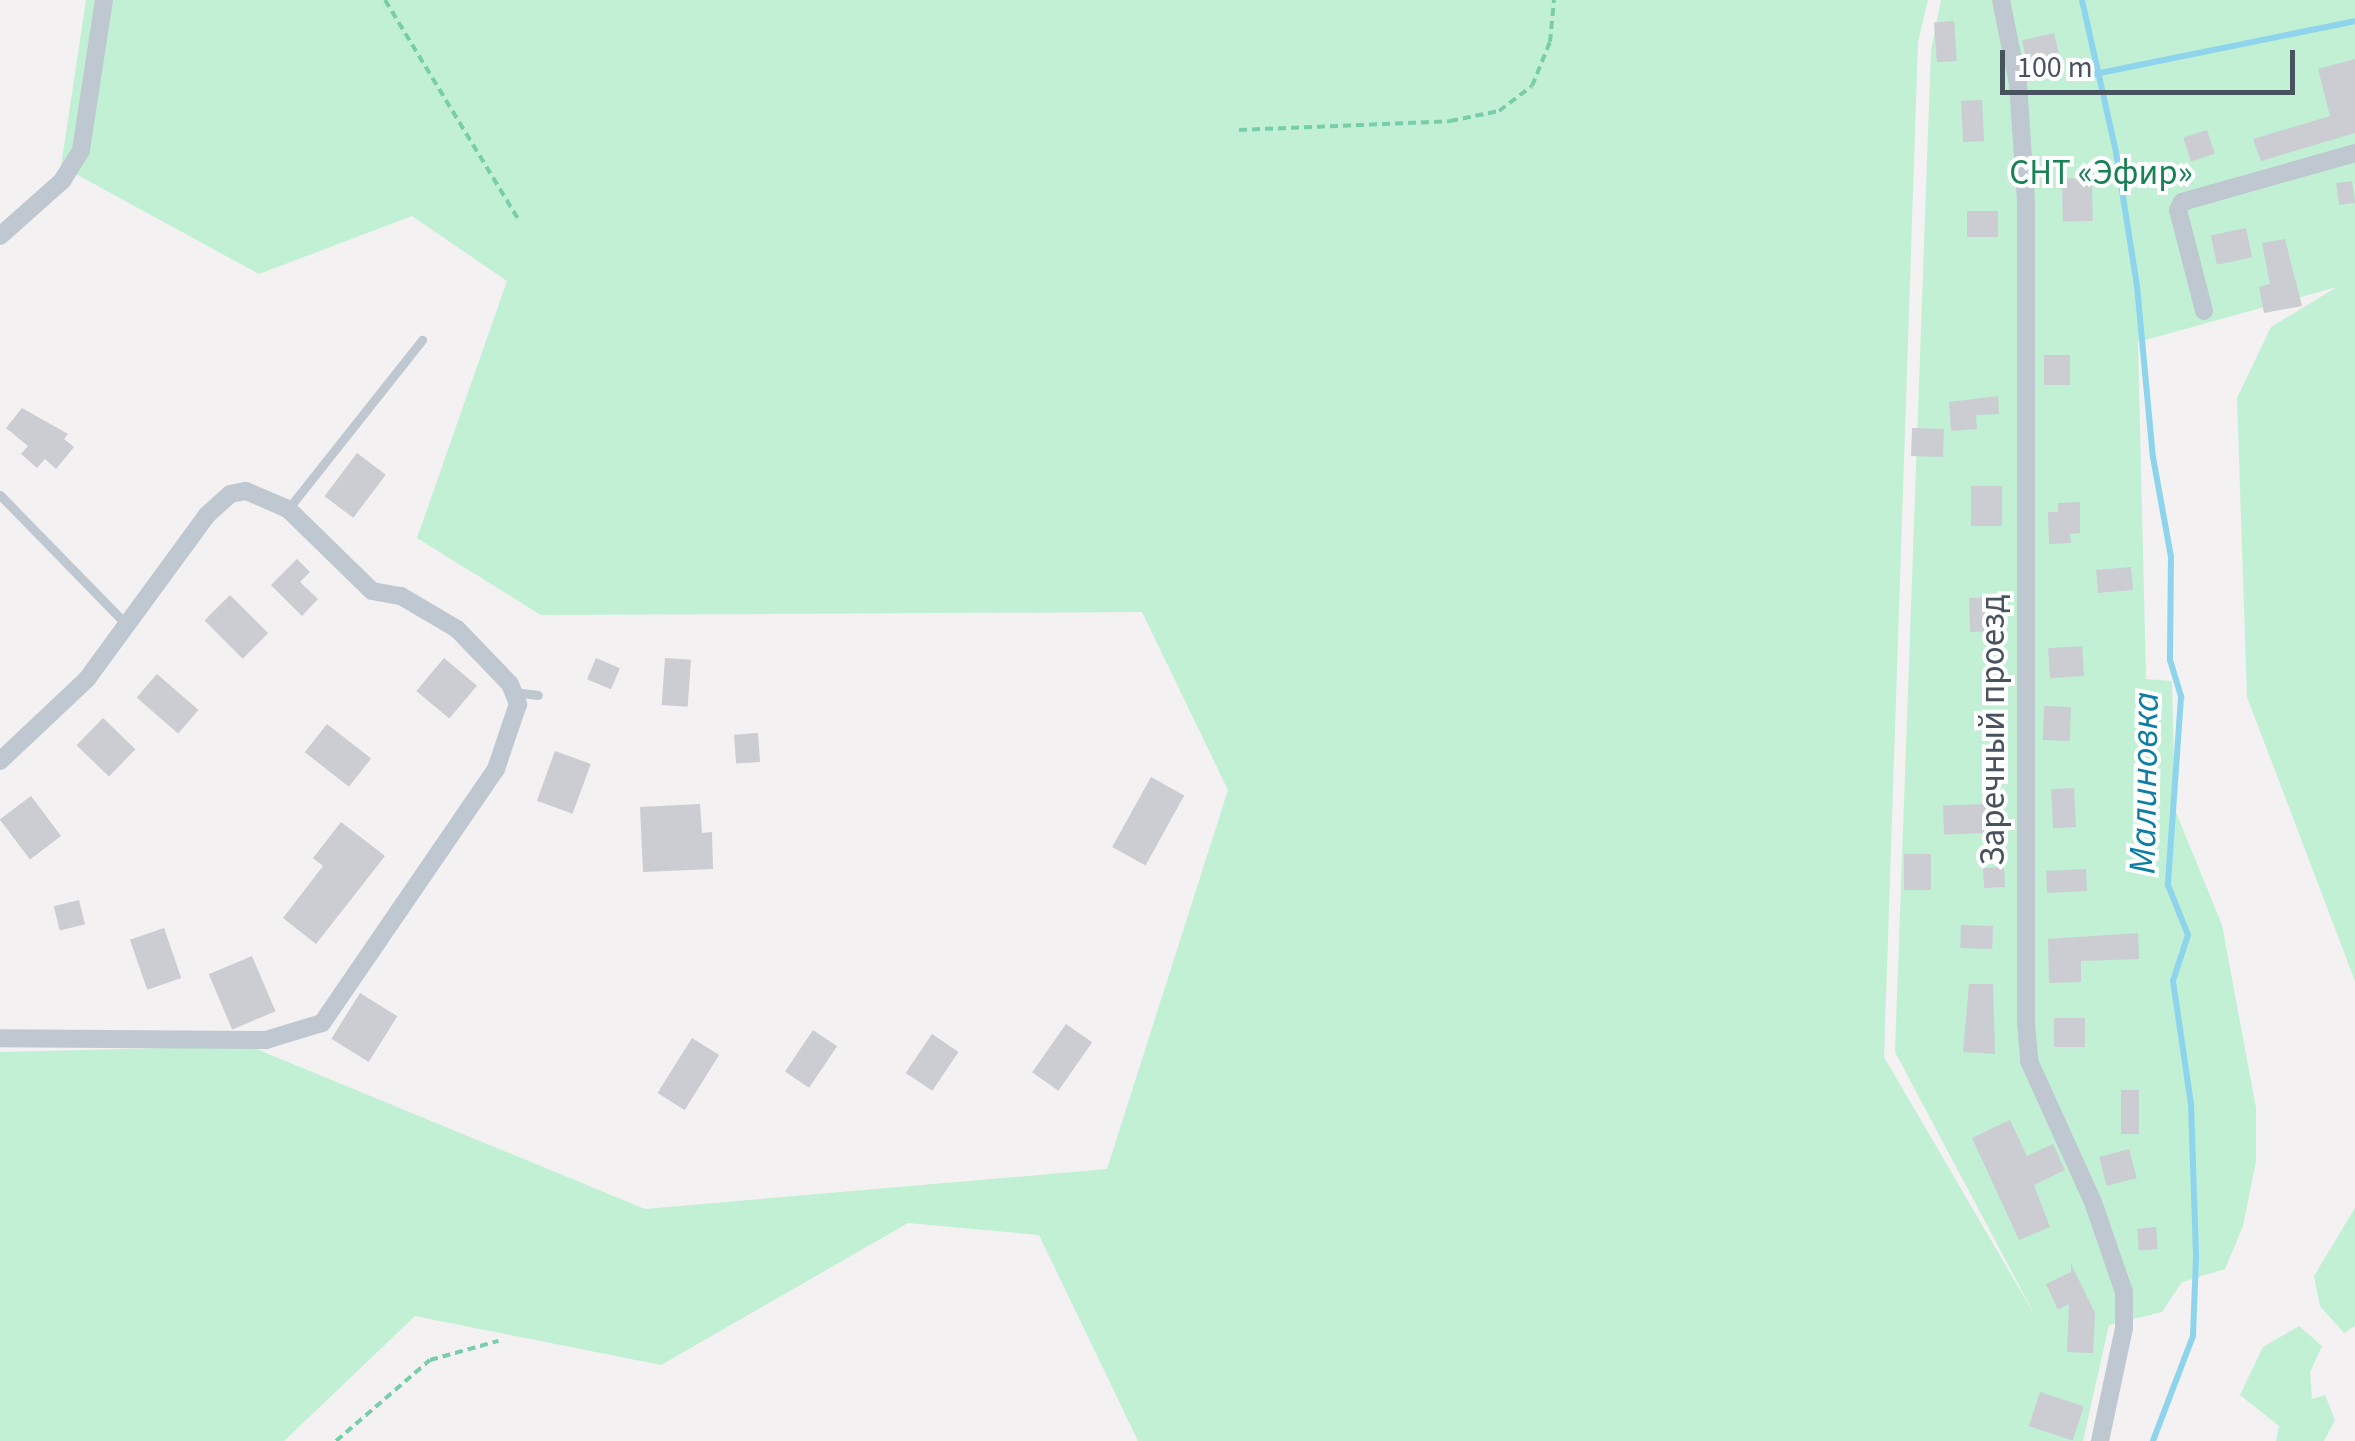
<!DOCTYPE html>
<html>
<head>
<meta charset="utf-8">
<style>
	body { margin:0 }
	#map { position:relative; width:2355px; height:1441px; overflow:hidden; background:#f3f1f1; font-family:"Source Sans 3",sans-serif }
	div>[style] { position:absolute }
	.green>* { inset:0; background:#c1f0d5 }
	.stream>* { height:6px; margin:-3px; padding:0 3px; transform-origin:3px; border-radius:3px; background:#8ed4ed }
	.building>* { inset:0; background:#cbcdd3; transform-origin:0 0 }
	.path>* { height:4px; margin-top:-2px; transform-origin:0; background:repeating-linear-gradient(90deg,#78cea8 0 8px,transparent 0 13px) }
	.lane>* { height:9px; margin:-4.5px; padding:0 4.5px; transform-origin:4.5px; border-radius:4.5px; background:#bfc8d0 }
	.street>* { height:18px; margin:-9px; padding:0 9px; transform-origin:9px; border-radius:9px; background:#bfc8d0 }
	span { translate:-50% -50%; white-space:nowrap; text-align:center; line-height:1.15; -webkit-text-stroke:8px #fff; paint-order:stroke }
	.park-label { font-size:35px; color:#178252 }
	.street-label { font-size:35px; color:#49535f }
	.water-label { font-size:38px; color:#0c7ea6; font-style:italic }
	.scale { position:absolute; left:2000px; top:50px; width:295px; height:45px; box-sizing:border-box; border:5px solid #49535f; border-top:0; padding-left:12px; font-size:30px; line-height:35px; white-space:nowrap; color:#49535f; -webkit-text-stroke:8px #fff; paint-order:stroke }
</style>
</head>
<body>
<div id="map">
	<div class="green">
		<div style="clip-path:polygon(86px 0,1928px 0,1918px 42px,1884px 1057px,2037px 1319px,1895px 1052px,1931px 50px,1941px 0,2355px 0,2355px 981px,2247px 697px,2237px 398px,2271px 327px,2337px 287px,2138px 342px,2146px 679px,2172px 681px,2175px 810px,2222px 925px,2256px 1108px,2256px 1161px,2243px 1226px,2225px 1269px,2182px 1282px,2162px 1312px,2109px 1325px,2083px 1441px,1138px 1441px,1039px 1235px,908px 1223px,661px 1365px,415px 1316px,284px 1441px,0 1441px,0 1052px,249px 1046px,645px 1209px,1107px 1169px,1228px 790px,1142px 612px,541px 615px,417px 538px,507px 281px,412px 216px,259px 274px,61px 166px)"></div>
		<div style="clip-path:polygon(2355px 1208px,2355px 1326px,2344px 1333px,2320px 1306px,2314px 1276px)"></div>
		<div style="clip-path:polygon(2299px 1326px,2322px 1346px,2310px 1372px,2312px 1399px,2325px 1395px,2335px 1420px,2324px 1441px,2276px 1441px,2279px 1426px,2240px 1395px,2263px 1347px)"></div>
	</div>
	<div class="stream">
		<div style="left:2082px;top:0;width:156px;rotate:77.4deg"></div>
		<div style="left:2116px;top:152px;width:136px;rotate:81.1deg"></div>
		<div style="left:2137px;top:286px;width:172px;rotate:84.7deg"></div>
		<div style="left:2153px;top:457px;width:102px;rotate:79.8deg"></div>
		<div style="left:2171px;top:557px;width:103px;rotate:90.6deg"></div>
		<div style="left:2170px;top:660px;width:39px;rotate:73deg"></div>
		<div style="left:2181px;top:697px;width:188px;rotate:94deg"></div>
		<div style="left:2168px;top:885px;width:54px;rotate:68.2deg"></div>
		<div style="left:2188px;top:935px;width:48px;rotate:108.1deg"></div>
		<div style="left:2173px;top:981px;width:124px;rotate:81.7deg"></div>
		<div style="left:2191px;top:1104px;width:154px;rotate:88.1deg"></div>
		<div style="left:2196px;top:1258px;width:78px;rotate:92.2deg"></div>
		<div style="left:2193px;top:1336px;width:112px;rotate:110.9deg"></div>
		<div style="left:2095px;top:74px;width:265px;rotate:-11.5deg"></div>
	</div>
	<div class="building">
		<div style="left:1954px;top:21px;width:40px;height:20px;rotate:86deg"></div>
		<div style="left:2054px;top:33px;width:37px;height:33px;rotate:77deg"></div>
		<div style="clip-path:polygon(2355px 59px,2355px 133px,2261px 161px,2253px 139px,2330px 116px,2318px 69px)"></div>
		<div style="left:1982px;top:100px;width:41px;height:21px;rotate:87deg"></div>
		<div style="left:2207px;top:130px;width:25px;height:25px;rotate:72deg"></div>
		<div style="left:2092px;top:178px;width:43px;height:30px;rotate:89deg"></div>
		<div style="left:2352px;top:181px;width:22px;height:16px;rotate:82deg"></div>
		<div style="left:1967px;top:211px;width:31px;height:26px"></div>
		<div style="left:2246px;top:228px;width:30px;height:36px;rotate:78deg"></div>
		<div style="clip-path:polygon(2285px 239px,2302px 306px,2264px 313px,2259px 287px,2270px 284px,2262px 243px)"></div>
		<div style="left:2044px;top:355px;width:26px;height:30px"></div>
		<div style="clip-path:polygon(1998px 396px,1999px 414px,1976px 415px,1977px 429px,1951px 431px,1949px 402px)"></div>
		<div style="clip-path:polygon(22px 408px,68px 434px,64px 439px,74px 447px,56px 469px,45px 459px,37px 468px,21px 454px,28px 446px,6px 428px)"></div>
		<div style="left:1912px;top:428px;width:32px;height:28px;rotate:2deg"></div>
		<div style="left:357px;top:453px;width:36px;height:54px;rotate:37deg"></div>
		<div style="left:1971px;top:486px;width:31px;height:40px"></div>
		<div style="clip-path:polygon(2080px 502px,2080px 533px,2070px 534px,2071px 543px,2049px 544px,2048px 512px,2058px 512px,2058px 503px)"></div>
		<div style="clip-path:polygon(297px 559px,310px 572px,300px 582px,318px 599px,302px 616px,271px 585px)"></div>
		<div style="left:2131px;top:567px;width:23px;height:35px;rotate:85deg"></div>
		<div style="left:230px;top:595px;width:54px;height:36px;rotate:45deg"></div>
		<div style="left:2000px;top:597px;width:34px;height:31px;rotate:88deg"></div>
		<div style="left:2082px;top:646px;width:30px;height:34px;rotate:86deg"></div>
		<div style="left:444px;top:658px;width:43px;height:43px;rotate:40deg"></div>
		<div style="left:596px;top:658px;width:26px;height:23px;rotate:23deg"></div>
		<div style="left:665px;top:658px;width:26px;height:47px;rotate:4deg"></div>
		<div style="left:157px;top:674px;width:55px;height:31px;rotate:41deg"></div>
		<div style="left:2044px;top:706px;width:27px;height:34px;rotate:2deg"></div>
		<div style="left:103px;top:718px;width:45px;height:38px;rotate:44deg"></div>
		<div style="left:327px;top:724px;width:56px;height:36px;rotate:38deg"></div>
		<div style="left:758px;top:733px;width:29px;height:24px;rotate:86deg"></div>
		<div style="left:555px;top:751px;width:38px;height:53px;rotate:20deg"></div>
		<div style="left:1151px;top:777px;width:38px;height:80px;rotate:29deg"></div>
		<div style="left:2074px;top:788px;width:39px;height:23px;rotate:87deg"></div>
		<div style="left:31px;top:796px;width:50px;height:39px;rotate:53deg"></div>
		<div style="clip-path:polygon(700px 804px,702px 833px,712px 832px,713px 869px,643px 872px,640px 807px)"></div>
		<div style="left:1988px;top:804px;width:29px;height:45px;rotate:88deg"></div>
		<div style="clip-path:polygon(341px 822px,385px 856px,316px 944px,283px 918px,323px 866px,313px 858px)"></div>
		<div style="left:1904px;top:854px;width:27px;height:36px"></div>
		<div style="left:2004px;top:867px;width:20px;height:21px;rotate:87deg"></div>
		<div style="left:2086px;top:869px;width:22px;height:40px;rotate:87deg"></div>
		<div style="left:79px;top:900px;width:25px;height:26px;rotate:76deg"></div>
		<div style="left:1961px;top:925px;width:32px;height:23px;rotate:2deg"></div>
		<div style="left:164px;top:928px;width:53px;height:36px;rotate:71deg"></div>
		<div style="clip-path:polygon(2138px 933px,2139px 959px,2081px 961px,2081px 982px,2049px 983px,2048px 939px)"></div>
		<div style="left:252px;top:956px;width:60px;height:47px;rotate:67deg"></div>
		<div style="clip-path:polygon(1969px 984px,1993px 984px,1995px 1054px,1963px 1052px)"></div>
		<div style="left:360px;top:993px;width:44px;height:54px;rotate:32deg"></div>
		<div style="left:2054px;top:1018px;width:31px;height:29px"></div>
		<div style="left:1066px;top:1024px;width:32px;height:59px;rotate:35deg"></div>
		<div style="left:813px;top:1030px;width:29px;height:50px;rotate:34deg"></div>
		<div style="left:932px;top:1034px;width:32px;height:47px;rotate:34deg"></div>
		<div style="left:692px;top:1038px;width:32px;height:65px;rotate:32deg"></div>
		<div style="left:2121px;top:1090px;width:18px;height:44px"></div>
		<div style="clip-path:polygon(2010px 1120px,2027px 1156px,2053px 1144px,2065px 1170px,2034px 1185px,2050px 1227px,2019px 1240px,1972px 1138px)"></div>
		<div style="left:2129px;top:1149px;width:30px;height:31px;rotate:75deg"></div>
		<div style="left:2156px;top:1227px;width:22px;height:19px;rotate:85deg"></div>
		<div style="clip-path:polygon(2071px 1264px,2095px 1313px,2093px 1353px,2067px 1352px,2069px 1304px,2058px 1310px,2046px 1284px,2071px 1272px)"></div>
		<div style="left:2040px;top:1392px;width:46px;height:36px;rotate:18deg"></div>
	</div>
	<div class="path">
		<div style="left:385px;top:0;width:256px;rotate:58.7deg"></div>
		<div style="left:1239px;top:130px;width:211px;rotate:-2.4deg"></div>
		<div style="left:1450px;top:121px;width:50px;rotate:-11.5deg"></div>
		<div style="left:1499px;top:111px;width:41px;rotate:-37.1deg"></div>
		<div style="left:1532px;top:86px;width:48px;rotate:-67.8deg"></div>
		<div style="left:1550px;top:42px;width:42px;rotate:-84.6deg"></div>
		<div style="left:336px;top:1441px;width:124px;rotate:-40.8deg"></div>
		<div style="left:430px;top:1360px;width:71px;rotate:-15.6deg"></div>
	</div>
	<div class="lane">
		<div style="left:0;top:495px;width:182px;rotate:45.7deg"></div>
		<div style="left:288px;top:509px;width:216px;rotate:-51.6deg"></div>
		<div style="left:513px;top:692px;width:25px;rotate:7deg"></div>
	</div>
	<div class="street">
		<div style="left:2001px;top:0;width:86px;rotate:78.6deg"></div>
		<div style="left:2018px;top:84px;width:118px;rotate:86.1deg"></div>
		<div style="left:2026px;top:202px;width:821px;rotate:90deg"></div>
		<div style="left:2026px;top:1023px;width:38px;rotate:85deg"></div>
		<div style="left:2029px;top:1061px;width:155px;rotate:65.6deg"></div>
		<div style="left:2093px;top:1202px;width:95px;rotate:71deg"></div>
		<div style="left:2124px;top:1292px;width:36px;rotate:90deg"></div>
		<div style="left:2124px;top:1328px;width:116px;rotate:102deg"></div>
		<div style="left:0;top:236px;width:83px;rotate:-41.6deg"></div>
		<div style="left:62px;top:181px;width:36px;rotate:-58deg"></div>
		<div style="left:81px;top:150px;width:152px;rotate:-81.3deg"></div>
		<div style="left:2204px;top:311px;width:104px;rotate:-104.4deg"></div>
		<div style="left:2178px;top:210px;width:9px;rotate:-63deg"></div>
		<div style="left:2182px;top:202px;width:180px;rotate:-15.8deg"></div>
		<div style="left:0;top:761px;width:120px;rotate:-43.3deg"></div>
		<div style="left:87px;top:679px;width:203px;rotate:-53.8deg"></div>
		<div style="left:207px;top:515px;width:31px;rotate:-42deg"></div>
		<div style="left:230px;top:494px;width:16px;rotate:-11deg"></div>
		<div style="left:246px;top:491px;width:46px;rotate:23.2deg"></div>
		<div style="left:288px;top:509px;width:117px;rotate:44.3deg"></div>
		<div style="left:372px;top:591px;width:29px;rotate:10deg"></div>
		<div style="left:401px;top:596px;width:65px;rotate:30.5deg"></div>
		<div style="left:457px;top:629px;width:76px;rotate:46.1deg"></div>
		<div style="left:510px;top:684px;width:22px;rotate:68deg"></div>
		<div style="left:518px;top:704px;width:69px;rotate:108.7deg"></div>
		<div style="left:496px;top:769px;width:308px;rotate:124.4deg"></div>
		<div style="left:322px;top:1023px;width:59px;rotate:163.1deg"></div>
		<div style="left:266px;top:1040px;width:266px;rotate:-179.6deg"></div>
	</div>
	<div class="park-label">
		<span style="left:2101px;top:173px">СНТ «Эфир»</span>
	</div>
	<div class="street-label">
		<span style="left:1993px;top:730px;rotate:-90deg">Заречный проезд</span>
	</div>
	<div class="water-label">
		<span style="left:2145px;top:783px;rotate:-89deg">Малиновка</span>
	</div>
	<div class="scale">100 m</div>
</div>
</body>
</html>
